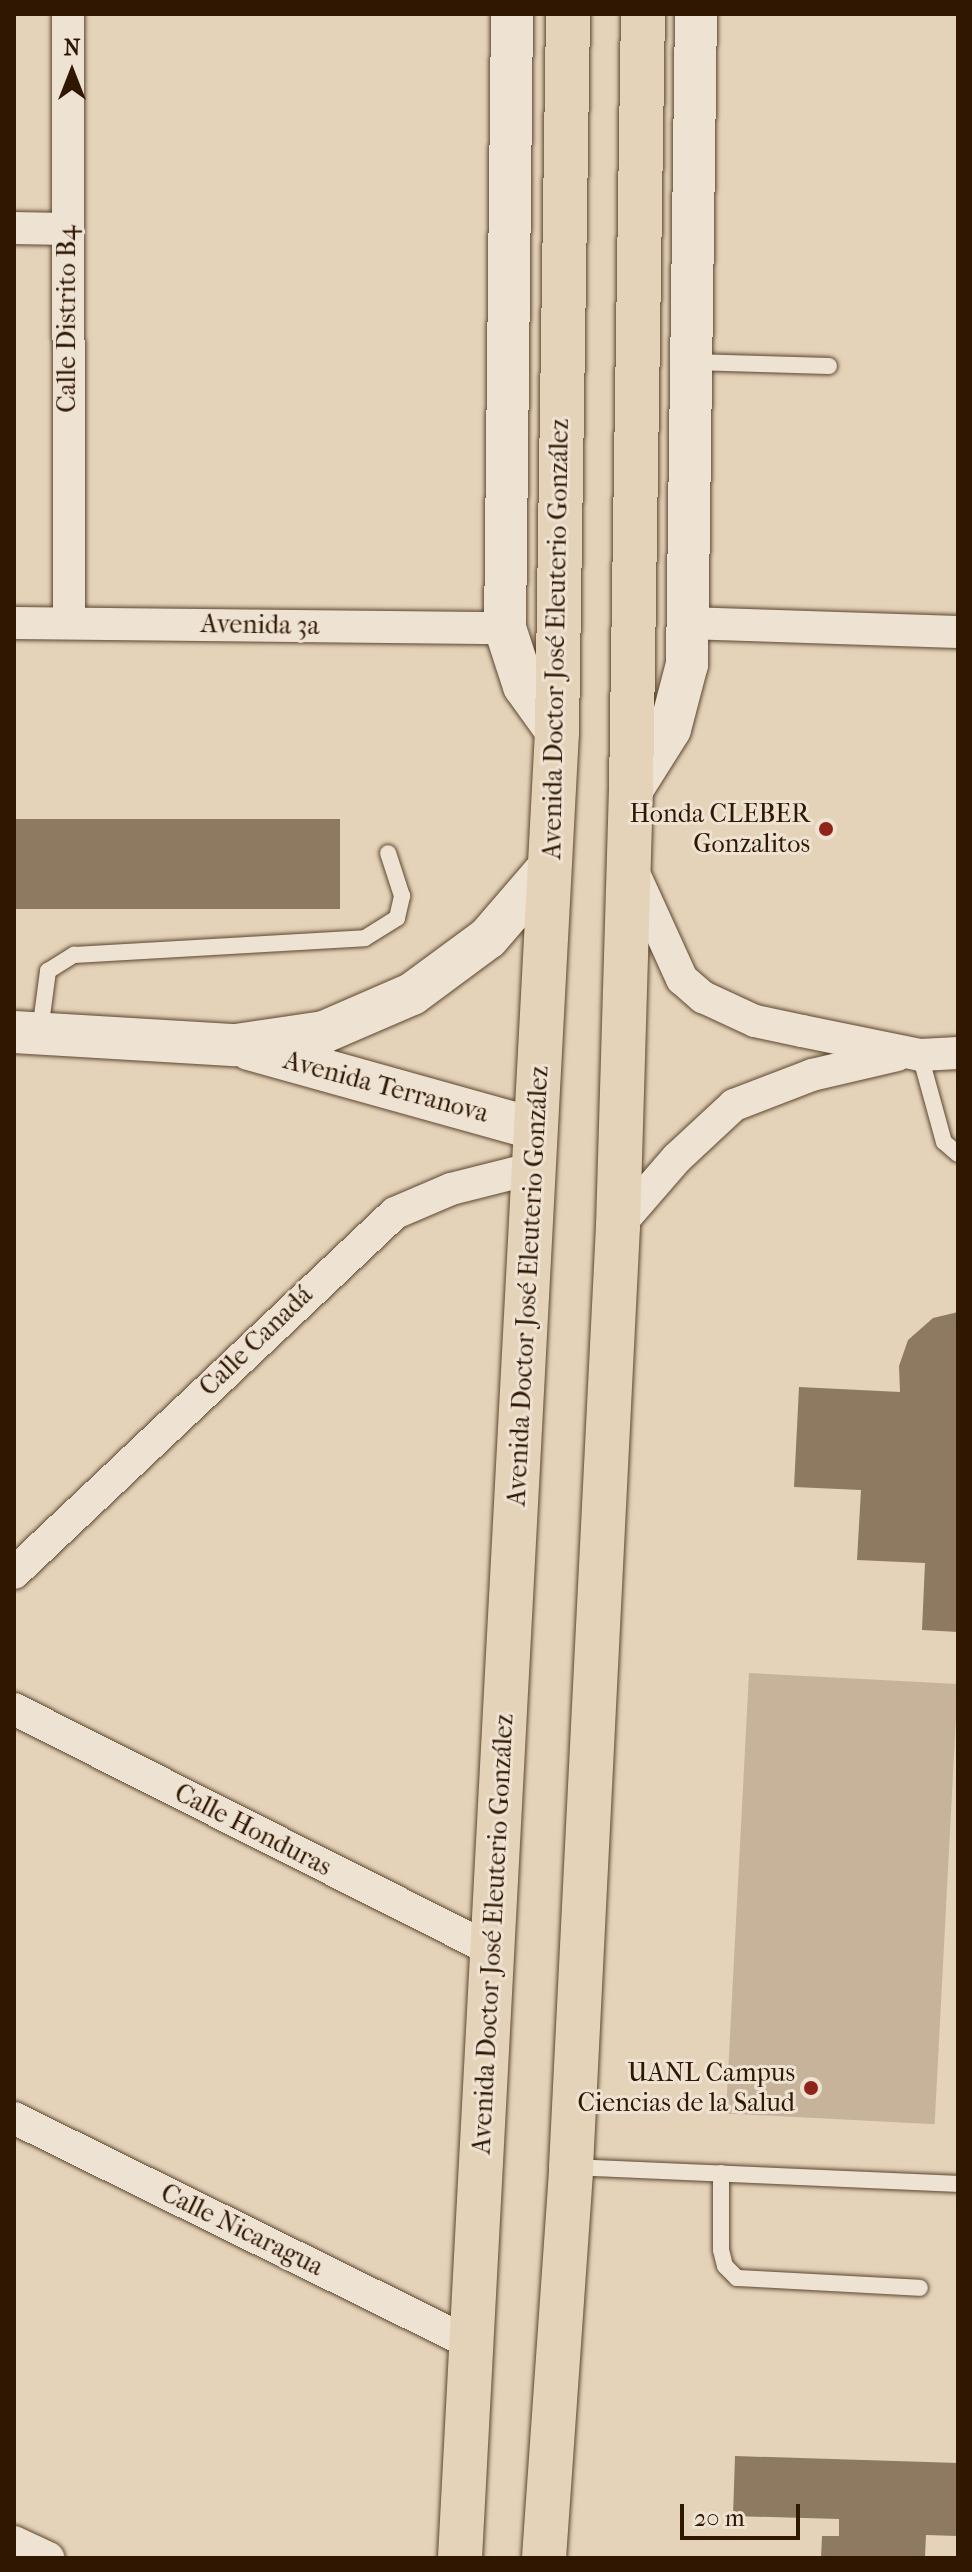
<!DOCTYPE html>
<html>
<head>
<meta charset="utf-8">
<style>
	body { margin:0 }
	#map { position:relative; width:972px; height:2572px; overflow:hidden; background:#e5d3b9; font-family:"IM FELL French Canon",serif }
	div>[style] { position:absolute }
	.green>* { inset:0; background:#c6b39a; transform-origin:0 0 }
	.building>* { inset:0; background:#8e7961; transform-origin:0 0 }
	.roads { filter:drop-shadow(0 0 2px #5c462f) drop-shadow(0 0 2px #5c462f) }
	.service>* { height:16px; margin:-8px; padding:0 8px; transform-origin:8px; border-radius:8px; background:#eee2d2 }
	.minor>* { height:32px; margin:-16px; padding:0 16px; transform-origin:16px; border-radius:16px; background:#eee2d2 }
	.tertiary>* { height:42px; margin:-21px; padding:0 21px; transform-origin:21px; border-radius:21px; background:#eee2d2 }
	.trunk>* { height:44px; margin:-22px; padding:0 22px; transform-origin:22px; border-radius:22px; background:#e5d3b9 }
	.dots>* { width:22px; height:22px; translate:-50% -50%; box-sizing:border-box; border:4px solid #eee2d2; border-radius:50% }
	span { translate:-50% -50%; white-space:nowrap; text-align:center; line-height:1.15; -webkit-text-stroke:6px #eee2d2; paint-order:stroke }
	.street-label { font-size:26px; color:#2f1701 }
	.poi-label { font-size:26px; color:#2f1701 }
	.right { translate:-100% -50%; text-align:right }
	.frame { position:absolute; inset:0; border:16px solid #2f1701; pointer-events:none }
	.north { position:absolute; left:32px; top:32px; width:80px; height:80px; -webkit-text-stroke:6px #eee2d2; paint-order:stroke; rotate:0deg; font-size:22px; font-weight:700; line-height:32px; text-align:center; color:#2f1701 }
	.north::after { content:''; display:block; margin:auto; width:28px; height:36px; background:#2f1701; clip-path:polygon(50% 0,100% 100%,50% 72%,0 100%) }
	.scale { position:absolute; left:680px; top:2504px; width:120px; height:36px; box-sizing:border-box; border:4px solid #2f1701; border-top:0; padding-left:10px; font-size:24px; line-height:28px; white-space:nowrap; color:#2f1701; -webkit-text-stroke:6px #eee2d2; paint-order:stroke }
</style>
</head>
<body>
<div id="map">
	<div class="green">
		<div style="left:749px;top:1673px;width:209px;height:441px;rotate:3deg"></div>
	</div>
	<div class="building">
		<div style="left:14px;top:819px;width:326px;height:90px"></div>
		<div style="clip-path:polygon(958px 1312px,958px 1632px,922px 1630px,925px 1563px,857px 1560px,861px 1490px,794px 1487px,799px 1387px,900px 1392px,899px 1366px,908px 1340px,933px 1318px)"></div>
		<div style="clip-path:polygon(735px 2456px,958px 2463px,958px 2536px,926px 2535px,925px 2558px,821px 2558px,822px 2536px,839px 2536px,839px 2519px,733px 2516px)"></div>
	</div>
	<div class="roads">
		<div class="service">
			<div style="left:692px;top:362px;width:137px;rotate:1.7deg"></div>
			<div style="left:40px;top:1031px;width:61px;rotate:-82.4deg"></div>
			<div style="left:48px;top:971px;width:31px;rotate:-32deg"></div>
			<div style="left:74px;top:955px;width:291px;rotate:-3.3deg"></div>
			<div style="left:365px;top:938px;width:38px;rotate:-32deg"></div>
			<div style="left:397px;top:918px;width:23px;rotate:-77deg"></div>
			<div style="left:402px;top:896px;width:45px;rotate:-108deg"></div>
			<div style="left:920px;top:1055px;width:90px;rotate:74.6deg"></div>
			<div style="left:944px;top:1142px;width:18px;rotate:41deg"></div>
			<div style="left:573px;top:2167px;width:385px;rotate:2.5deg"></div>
			<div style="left:721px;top:2173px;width:77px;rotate:90deg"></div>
			<div style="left:721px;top:2250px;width:16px;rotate:76deg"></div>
			<div style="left:725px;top:2266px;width:17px;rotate:45deg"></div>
			<div style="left:737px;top:2278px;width:183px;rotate:3.1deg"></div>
		</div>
		<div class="minor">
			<div style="left:68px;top:14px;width:609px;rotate:89.91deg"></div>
			<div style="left:14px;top:228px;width:53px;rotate:1.1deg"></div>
			<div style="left:14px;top:623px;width:491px;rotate:0.6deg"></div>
			<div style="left:687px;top:623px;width:271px;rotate:1.9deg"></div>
			<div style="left:632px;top:869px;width:121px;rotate:65.6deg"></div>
			<div style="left:682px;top:979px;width:28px;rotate:41deg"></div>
			<div style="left:703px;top:997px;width:57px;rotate:24.8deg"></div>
			<div style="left:755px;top:1021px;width:48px;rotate:12deg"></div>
			<div style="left:802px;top:1031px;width:120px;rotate:11.5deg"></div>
			<div style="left:920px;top:1055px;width:38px;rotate:-3deg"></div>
			<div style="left:618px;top:1226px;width:90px;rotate:-49.1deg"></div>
			<div style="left:677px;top:1158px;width:78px;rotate:-42.9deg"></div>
			<div style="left:734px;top:1105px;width:84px;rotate:-21deg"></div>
			<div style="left:812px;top:1075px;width:87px;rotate:-13.2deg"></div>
			<div style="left:14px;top:1573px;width:524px;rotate:-43.38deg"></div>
			<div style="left:395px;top:1213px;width:61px;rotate:-23.2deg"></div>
			<div style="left:451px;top:1189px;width:86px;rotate:-14.2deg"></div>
			<div style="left:14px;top:1709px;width:535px;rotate:26.76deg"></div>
			<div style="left:14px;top:2118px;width:508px;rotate:26.26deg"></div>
			<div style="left:14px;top:2542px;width:38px;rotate:25deg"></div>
		</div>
		<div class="tertiary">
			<div style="left:512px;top:14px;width:614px;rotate:90.65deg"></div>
			<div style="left:505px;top:628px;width:61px;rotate:71.9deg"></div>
			<div style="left:524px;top:686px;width:57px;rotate:54.3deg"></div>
			<div style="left:631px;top:791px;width:73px;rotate:-57.8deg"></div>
			<div style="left:670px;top:729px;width:67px;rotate:-75.3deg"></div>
			<div style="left:687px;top:664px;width:650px;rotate:-89.21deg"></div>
			<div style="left:14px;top:1032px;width:222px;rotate:3.4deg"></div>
			<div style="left:236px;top:1045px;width:89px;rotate:-8.4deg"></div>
			<div style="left:324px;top:1032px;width:96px;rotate:-23.4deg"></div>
			<div style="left:412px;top:994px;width:94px;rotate:-36.4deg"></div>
			<div style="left:488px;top:938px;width:95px;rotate:-49.3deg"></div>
			<div style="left:249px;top:1049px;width:298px;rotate:15.6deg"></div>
		</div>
		<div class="trunk">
			<div style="left:460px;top:2558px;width:1829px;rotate:-86.96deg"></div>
			<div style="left:557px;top:732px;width:718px;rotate:-89.12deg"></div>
			<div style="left:544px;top:2558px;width:392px;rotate:-86deg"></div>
			<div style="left:571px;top:2167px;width:942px;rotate:-87.14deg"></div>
			<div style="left:618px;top:1226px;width:435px;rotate:-88.3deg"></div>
			<div style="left:631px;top:791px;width:777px;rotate:-89.12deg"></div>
		</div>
	</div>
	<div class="dots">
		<div style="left:826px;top:829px;background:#8f2418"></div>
		<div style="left:811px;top:2088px;background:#8f2418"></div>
	</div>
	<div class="street-label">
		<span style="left:67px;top:319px;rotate:-90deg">Calle Distrito B4</span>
		<span style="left:260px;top:625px;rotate:1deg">Avenida 3a</span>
		<span style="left:556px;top:639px;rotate:-89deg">Avenida Doctor José Eleuterio González</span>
		<span style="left:386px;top:1087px;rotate:15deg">Avenida Terranova</span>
		<span style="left:528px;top:1286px;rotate:-87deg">Avenida Doctor José Eleuterio González</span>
		<span style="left:256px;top:1341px;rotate:-44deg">Calle Canadá</span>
		<span style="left:253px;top:1830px;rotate:27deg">Calle Honduras</span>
		<span style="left:493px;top:1934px;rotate:-87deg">Avenida Doctor José Eleuterio González</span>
		<span style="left:242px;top:2230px;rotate:26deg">Calle Nicaragua</span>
	</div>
	<div class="poi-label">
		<span class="right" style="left:810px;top:829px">Honda CLEBER<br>Gonzalitos</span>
		<span class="right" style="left:795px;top:2088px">UANL Campus<br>Ciencias de la Salud</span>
	</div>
	<div class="frame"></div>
	<div class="north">N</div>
	<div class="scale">20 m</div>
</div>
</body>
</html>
